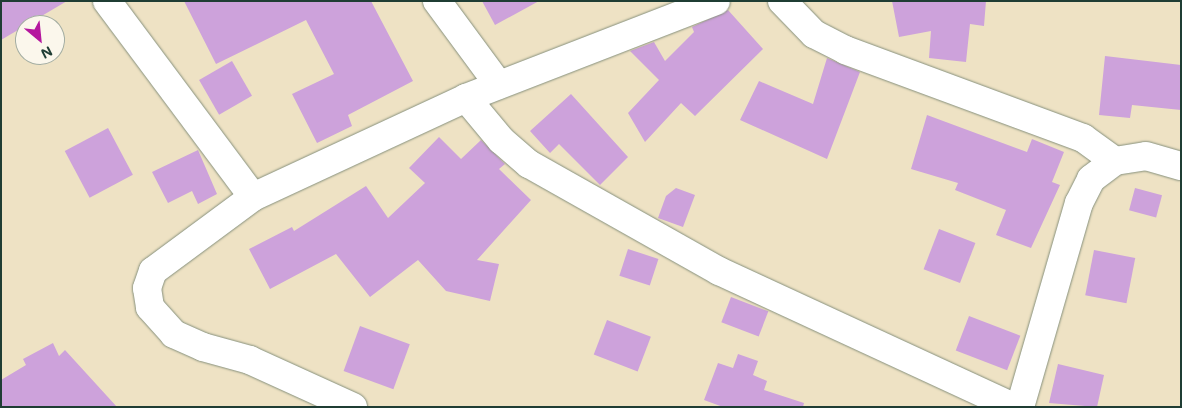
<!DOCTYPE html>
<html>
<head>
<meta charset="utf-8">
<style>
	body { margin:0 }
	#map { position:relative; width:1182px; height:408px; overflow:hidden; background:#eee2c4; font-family:Mali,sans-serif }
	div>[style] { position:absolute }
	.building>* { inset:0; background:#cda2db; transform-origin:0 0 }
	.roads { filter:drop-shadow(0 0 1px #86907c) drop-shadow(0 0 1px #86907c) }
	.street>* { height:28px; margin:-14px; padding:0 14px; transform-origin:14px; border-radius:14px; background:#fff }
	.secondary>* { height:28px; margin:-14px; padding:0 14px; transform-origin:14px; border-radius:14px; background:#fff }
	span { translate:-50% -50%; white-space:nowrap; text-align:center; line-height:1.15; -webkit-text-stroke:5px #fbf7ec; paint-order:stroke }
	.frame { position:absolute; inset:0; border:2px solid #1f3d34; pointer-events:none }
	.north { position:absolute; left:15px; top:15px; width:50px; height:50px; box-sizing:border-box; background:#fbf7ec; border:1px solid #a3ada2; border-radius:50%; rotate:152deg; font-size:14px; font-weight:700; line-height:20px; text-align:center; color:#1f3d34 }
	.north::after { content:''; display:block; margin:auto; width:18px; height:22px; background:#b5179e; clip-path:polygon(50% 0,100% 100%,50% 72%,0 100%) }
</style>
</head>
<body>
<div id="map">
	<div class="building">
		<div style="clip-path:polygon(1px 1px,67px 1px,1px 40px)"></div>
		<div style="clip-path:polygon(184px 1px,371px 1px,413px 81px,348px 115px,352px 126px,317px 143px,292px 94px,334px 74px,306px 20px,216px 64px)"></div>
		<div style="clip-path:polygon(482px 1px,539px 1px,495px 25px)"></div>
		<div style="clip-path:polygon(892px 1px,986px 1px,984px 26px,970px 24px,966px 62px,929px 58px,931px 31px,899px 37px)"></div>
		<div style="clip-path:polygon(728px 10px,763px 49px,695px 116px,681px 103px,645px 142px,628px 113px,659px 80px,630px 51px,654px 42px,665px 61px,694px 32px,692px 27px)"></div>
		<div style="clip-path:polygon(1105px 56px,1181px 65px,1181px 110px,1132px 105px,1130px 118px,1099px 115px)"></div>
		<div style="clip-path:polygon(827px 58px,860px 72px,827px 159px,740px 120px,759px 81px,813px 104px)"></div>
		<div style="left:232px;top:61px;width:40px;height:38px;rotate:60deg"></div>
		<div style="clip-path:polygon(571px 94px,628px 157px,600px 185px,559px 144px,550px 153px,530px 131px)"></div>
		<div style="clip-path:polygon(927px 115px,1027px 152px,1032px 139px,1064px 152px,1052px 182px,1060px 185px,1031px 248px,996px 235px,1006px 210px,955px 190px,958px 183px,911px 169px)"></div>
		<div style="left:108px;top:128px;width:53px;height:49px;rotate:62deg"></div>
		<div style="clip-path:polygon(439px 137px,461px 159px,481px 140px,505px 164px,499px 169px,531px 200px,477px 260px,499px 264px,490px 301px,446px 291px,418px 260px,370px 297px,336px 254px,270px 289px,249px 249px,292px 227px,294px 231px,366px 186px,388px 218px,425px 183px,409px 168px)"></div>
		<div style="clip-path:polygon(198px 150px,217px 194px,198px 204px,192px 191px,168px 203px,152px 172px)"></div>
		<div style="clip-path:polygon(676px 188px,695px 195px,683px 227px,658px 218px,666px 196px)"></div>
		<div style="left:1135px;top:188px;width:28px;height:23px;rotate:15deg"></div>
		<div style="left:939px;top:229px;width:39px;height:43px;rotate:21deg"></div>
		<div style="left:628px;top:249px;width:32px;height:28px;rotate:18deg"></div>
		<div style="left:1094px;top:250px;width:42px;height:46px;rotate:11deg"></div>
		<div style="left:731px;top:297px;width:40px;height:27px;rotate:21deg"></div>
		<div style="left:969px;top:316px;width:55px;height:37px;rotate:21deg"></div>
		<div style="left:607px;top:320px;width:47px;height:37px;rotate:21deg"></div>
		<div style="left:360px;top:326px;width:53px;height:48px;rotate:20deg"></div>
		<div style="clip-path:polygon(53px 343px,59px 356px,65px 350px,117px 407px,1px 407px,1px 380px,26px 365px,23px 359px)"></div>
		<div style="clip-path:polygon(738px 354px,758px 361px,753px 375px,767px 381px,764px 390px,804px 403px,803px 407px,723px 407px,704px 400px,718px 363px,733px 368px)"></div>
		<div style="clip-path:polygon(1058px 364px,1104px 375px,1097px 407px,1049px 403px)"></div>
	</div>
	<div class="roads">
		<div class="street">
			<div style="left:107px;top:1px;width:244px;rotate:53.3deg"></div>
			<div style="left:437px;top:1px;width:104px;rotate:53.6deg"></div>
			<div style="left:782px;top:1px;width:46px;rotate:45.9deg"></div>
			<div style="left:814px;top:34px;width:35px;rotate:27deg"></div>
			<div style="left:845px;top:50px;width:254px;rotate:20.3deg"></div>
			<div style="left:1083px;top:138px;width:39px;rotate:36deg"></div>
			<div style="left:466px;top:98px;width:55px;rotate:50.2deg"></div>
			<div style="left:501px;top:140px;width:37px;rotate:41deg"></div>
			<div style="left:529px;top:164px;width:218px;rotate:29.4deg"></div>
			<div style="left:719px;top:271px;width:325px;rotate:24.8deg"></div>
			<div style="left:353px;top:407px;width:113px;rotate:-155.5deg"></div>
			<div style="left:250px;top:360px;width:49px;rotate:-164.5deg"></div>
			<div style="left:203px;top:347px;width:32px;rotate:-156deg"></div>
			<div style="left:174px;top:334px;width:36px;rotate:-132deg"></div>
			<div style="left:150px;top:307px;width:19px;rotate:-99deg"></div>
			<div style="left:147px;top:288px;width:18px;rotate:-71deg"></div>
			<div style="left:153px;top:271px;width:124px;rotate:-36.5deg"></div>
			<div style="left:253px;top:197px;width:235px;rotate:-24.9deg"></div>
			<div style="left:466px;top:98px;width:268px;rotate:-21.2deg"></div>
		</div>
		<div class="secondary">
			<div style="left:1020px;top:407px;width:212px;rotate:-73.9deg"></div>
			<div style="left:1079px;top:203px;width:27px;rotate:-63deg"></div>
			<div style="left:1091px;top:179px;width:30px;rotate:-37deg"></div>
			<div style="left:1115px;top:161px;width:31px;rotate:-9deg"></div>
			<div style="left:1146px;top:156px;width:36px;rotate:16deg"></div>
		</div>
	</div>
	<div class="frame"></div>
	<div class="north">N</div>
</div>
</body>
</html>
